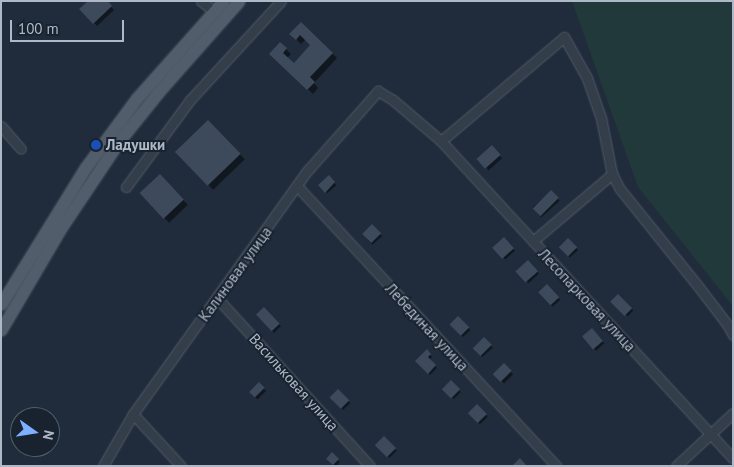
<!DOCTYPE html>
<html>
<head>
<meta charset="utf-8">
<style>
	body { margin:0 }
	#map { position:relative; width:734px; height:467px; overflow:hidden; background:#202c3b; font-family:"PT Sans",sans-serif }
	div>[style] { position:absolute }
	.green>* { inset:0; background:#22393c }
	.shadow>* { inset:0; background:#0007; transform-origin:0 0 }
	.building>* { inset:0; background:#3c4a5b; transform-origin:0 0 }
	.roads { filter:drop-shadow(0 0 1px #525b69) drop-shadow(0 0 1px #525b69) }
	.minor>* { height:9px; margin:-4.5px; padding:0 4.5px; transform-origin:4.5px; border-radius:4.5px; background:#343e4b }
	.major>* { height:11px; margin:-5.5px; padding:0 5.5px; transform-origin:5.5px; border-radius:5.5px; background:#525d6b }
	.dots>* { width:14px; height:14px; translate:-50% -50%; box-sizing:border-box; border:2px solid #192330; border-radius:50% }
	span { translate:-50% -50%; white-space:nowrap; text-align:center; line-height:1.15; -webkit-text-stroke:4px #192330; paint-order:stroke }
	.poi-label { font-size:15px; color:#afb8c7; font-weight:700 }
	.left { translate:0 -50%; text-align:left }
	.street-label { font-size:15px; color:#afb8c7 }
	.frame { position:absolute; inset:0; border:2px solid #afb8c7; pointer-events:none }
	.north { position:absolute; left:10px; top:407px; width:50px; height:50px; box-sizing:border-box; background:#192330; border:1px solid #555f6c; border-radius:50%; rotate:103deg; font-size:14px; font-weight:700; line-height:20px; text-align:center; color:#afb8c7 }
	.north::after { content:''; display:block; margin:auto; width:18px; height:22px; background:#7db0fe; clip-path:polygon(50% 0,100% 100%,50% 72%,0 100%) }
	.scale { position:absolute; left:10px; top:20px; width:114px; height:22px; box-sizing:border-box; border:2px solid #afb8c7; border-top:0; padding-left:6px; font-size:15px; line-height:18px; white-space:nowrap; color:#afb8c7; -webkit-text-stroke:4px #192330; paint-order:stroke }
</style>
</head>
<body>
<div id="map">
	<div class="green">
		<div style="clip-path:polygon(572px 1px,733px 1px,733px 306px,638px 187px)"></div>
		<div style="clip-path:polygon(206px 29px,166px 77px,1px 322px,1px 313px,73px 196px,101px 154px,153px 88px)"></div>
	</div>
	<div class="shadow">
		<div style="clip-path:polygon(106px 1px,114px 10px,97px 26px,81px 9px)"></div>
		<div style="clip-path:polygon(301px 24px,337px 58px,314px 83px,318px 88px,313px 94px,271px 54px,281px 44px,291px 54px,287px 58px,294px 64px,312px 45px,306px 39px,301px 44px,291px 34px)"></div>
		<div style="left:208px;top:121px;width:53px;height:44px;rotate:46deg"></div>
		<div style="left:492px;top:147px;width:15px;height:18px;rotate:48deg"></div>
		<div style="left:160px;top:176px;width:40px;height:26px;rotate:46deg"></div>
		<div style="left:329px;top:177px;width:11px;height:12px;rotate:49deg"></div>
		<div style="left:551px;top:191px;width:13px;height:25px;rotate:48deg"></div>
		<div style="left:372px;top:225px;width:15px;height:13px;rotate:48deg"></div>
		<div style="left:504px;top:239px;width:16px;height:13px;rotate:47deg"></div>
		<div style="left:568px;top:239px;width:15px;height:11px;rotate:48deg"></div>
		<div style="left:528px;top:262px;width:16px;height:14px;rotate:47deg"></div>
		<div style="left:547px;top:285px;width:20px;height:10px;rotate:49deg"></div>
		<div style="left:618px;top:296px;width:21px;height:8px;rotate:43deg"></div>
		<div style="clip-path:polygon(264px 309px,281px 326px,274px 333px,258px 315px)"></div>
		<div style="left:458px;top:317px;width:18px;height:10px;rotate:47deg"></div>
		<div style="left:592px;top:330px;width:18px;height:11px;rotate:47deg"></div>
		<div style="left:484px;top:338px;width:13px;height:14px;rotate:48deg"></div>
		<div style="clip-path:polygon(427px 351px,432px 357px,429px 360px,437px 368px,430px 375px,417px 361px)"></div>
		<div style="left:504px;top:365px;width:13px;height:13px;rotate:45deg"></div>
		<div style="left:451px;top:382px;width:14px;height:10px;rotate:45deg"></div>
		<div style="left:259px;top:384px;width:10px;height:12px;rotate:45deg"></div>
		<div style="left:338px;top:390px;width:18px;height:10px;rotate:47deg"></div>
		<div style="left:477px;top:405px;width:16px;height:11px;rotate:47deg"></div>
		<div style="left:384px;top:438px;width:18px;height:10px;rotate:45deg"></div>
		<div style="clip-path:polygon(332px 454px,340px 462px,338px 464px,340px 466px,335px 466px,328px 459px)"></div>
	</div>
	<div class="building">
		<div style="clip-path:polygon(88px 1px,108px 1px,112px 6px,93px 24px,79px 9px)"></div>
		<div style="clip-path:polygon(301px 22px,333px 53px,310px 77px,315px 82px,307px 90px,269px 54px,280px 42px,287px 48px,283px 53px,294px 63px,310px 45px,300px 35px,296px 40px,289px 34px)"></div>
		<div style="left:208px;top:120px;width:47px;height:46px;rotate:46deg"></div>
		<div style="left:492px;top:145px;width:13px;height:21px;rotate:48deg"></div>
		<div style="left:160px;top:174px;width:35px;height:28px;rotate:47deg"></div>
		<div style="clip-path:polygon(329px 175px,335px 182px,325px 193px,318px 185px)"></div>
		<div style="left:551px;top:190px;width:11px;height:26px;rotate:45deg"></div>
		<div style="left:372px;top:224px;width:13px;height:14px;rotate:45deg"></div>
		<div style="left:504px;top:237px;width:15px;height:16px;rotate:48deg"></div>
		<div style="left:568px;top:238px;width:13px;height:13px;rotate:45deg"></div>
		<div style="left:528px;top:260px;width:15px;height:17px;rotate:48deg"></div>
		<div style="left:547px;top:284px;width:18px;height:12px;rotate:47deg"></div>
		<div style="left:618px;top:294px;width:20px;height:11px;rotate:45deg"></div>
		<div style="left:264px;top:307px;width:23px;height:11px;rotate:47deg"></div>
		<div style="left:458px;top:316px;width:16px;height:12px;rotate:45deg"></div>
		<div style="left:592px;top:328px;width:17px;height:13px;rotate:50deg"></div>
		<div style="left:484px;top:337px;width:11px;height:16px;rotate:45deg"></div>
		<div style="clip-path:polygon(427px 349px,431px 354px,428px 357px,436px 365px,428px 374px,415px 361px)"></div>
		<div style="left:504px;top:363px;width:11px;height:16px;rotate:45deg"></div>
		<div style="left:451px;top:380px;width:13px;height:13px;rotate:45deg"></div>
		<div style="left:259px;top:382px;width:8px;height:14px;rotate:45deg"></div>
		<div style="left:338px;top:389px;width:16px;height:12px;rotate:45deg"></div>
		<div style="left:477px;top:404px;width:14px;height:13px;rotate:45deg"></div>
		<div style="left:384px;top:436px;width:17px;height:13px;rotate:45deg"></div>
		<div style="clip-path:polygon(332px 452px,339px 459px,333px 465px,326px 459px)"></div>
		<div style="clip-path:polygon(520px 458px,527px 466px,512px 466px)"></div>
	</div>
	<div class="roads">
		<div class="minor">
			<div style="left:201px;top:1px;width:16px;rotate:38deg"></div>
			<div style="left:1px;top:126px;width:30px;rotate:49deg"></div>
			<div style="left:441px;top:141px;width:161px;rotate:-40.2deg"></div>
			<div style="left:564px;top:37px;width:47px;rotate:60.7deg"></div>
			<div style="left:587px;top:78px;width:42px;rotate:70.7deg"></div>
			<div style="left:601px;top:118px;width:57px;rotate:78.9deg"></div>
			<div style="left:612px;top:174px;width:17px;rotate:62deg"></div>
			<div style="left:620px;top:189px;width:124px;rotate:51.2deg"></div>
			<div style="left:698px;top:286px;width:48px;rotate:52.7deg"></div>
			<div style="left:727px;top:324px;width:13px;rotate:61deg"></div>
			<div style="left:126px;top:187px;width:108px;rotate:-53.7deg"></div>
			<div style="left:190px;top:100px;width:134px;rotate:-47.4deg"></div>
			<div style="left:298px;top:187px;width:380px;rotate:47.2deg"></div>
			<div style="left:533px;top:241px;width:104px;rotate:-40.3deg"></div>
			<div style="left:218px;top:299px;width:226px;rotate:47.7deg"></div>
			<div style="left:133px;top:414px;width:71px;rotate:47.3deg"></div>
			<div style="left:103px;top:466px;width:60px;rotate:-60deg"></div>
			<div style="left:133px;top:414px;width:300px;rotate:-54.4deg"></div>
			<div style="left:308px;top:170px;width:106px;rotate:-48.5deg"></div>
			<div style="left:378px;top:91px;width:17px;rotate:31deg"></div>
			<div style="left:393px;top:100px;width:63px;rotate:40.5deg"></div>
			<div style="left:441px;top:141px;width:431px;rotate:47.4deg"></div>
			<div style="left:676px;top:466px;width:78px;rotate:-42.9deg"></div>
		</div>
		<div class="major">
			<div style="left:1px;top:304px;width:160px;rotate:-58.3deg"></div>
			<div style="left:85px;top:168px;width:86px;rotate:-53.5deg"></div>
			<div style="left:136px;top:99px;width:131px;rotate:-48.4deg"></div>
			<div style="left:1px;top:330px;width:118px;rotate:-59.5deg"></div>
			<div style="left:61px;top:228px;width:106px;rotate:-56.2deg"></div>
			<div style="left:120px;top:140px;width:67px;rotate:-51.1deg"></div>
			<div style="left:162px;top:88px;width:116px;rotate:-48.5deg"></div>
		</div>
	</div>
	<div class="dots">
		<div style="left:96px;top:145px;background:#1a4fb4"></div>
	</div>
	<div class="poi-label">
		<span class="left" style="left:106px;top:145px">Ладушки</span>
	</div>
	<div class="street-label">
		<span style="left:235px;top:274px;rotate:-54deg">Калиновая улица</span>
		<span style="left:587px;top:300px;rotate:47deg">Лесопарковая улица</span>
		<span style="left:427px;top:327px;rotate:47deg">Лебединая улица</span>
		<span style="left:294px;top:382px;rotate:48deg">Васильковая улица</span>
	</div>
	<div class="frame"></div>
	<div class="north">N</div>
	<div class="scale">100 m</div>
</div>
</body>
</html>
